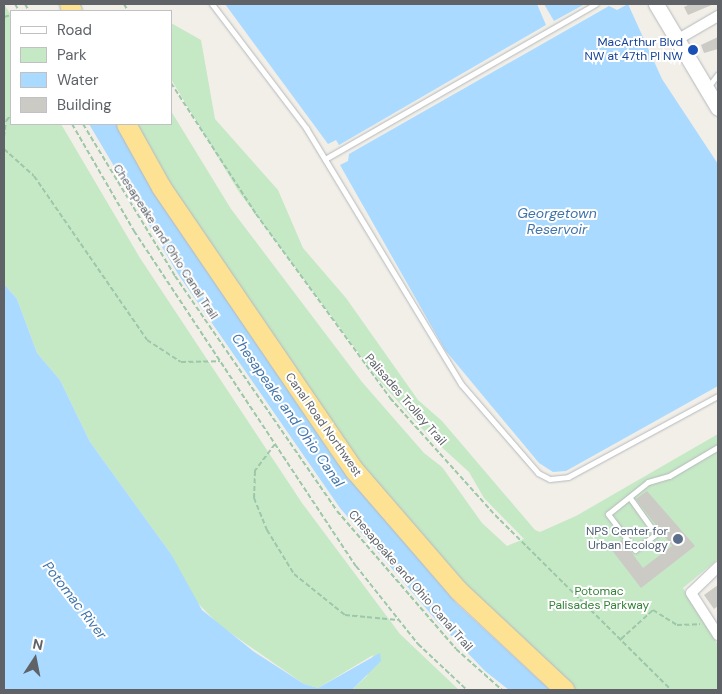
<!DOCTYPE html>
<html>
<head>
<meta charset="utf-8">
<style>
	body { margin:0 }
	#map { position:relative; width:722px; height:694px; overflow:hidden; background:#f1efe8; font-family:"DM Sans",sans-serif }
	div>[style] { position:absolute }
	.green>* { inset:0; background:#c5e8c5 }
	.water>* { inset:0; background:#aadaff }
	.building>* { inset:0; background:#cccac5 }
	.path>* { height:2px; margin-top:-1px; transform-origin:0; background:repeating-linear-gradient(90deg,#9cc7a9 0 5px,transparent 0 7.5px) }
	.roads { filter:drop-shadow(0 0 1px #b5b8bc) drop-shadow(0 0 1px #b5b8bc) }
	.lane>* { height:5px; margin:-2.5px; padding:0 2.5px; transform-origin:2.5px; border-radius:2.5px; background:#fff }
	.street>* { height:10px; margin:-5px; padding:0 5px; transform-origin:5px; border-radius:5px; background:#fff }
	.secondary>* { height:15px; margin:-7.5px; padding:0 7.5px; transform-origin:7.5px; border-radius:7.5px; background:#fff }
	.highway>* { height:19px; margin:-9.5px; padding:0 9.5px; transform-origin:9.5px; border-radius:9.5px; background:#fde293 }
	.dots>* { width:14px; height:14px; translate:-50% -50%; box-sizing:border-box; border:2px solid #fff; border-radius:50% }
	span { translate:-50% -50%; white-space:nowrap; text-align:center; line-height:1.15; -webkit-text-stroke:4px #fff; paint-order:stroke }
	.transit-label { font-size:12px; color:#164399 }
	.right { translate:-100% -50%; text-align:right }
	.street-label { font-size:12px; color:#5f6368 }
	.service-label { font-size:12px; color:#4e5e75 }
	.park-label { font-size:12px; color:#348238 }
	.water-label { font-size:14px; color:#4174aa; font-style:italic }
	.frame { position:absolute; inset:0; border:5px solid #5f6368; pointer-events:none }
	.legend { position:absolute; left:10px; top:10px; width:162px; height:115px; box-sizing:border-box; background:#fff; border:1px solid #bfc1c3; margin:0; padding:6px 9px; list-style:none; font-size:15px; color:#5f6368 }
	.legend li { display:flex; align-items:center; gap:10px; height:25px }
	.legend b { width:25px; border:1px solid #bfc1c3 }
	.north { position:absolute; left:10px; top:634px; width:50px; height:50px; -webkit-text-stroke:4px #fff; paint-order:stroke; rotate:11deg; font-size:14px; font-weight:700; line-height:20px; text-align:center; color:#5f6368 }
	.north::after { content:''; display:block; margin:auto; width:18px; height:22px; background:#5f6368; clip-path:polygon(50% 0,100% 100%,50% 72%,0 100%) }
</style>
</head>
<body>
<div id="map">
	<div class="green">
		<div style="clip-path:polygon(4px 4px,11px 15px,11px 124px,61px 124px,140px 258px,302px 503px,400px 634px,459px 690px,352px 690px,367px 676px,373px 655px,318px 688px,304px 684px,219px 625px,190px 595px,171px 554px,90px 442px,60px 380px,37px 353px,17px 299px,4px 284px)"></div>
		<div style="clip-path:polygon(171px 23px,201px 40px,215px 119px,278px 190px,303px 248px,346px 298px,418px 400px,442px 421px,535px 530px,540px 532px,576px 516px,718px 434px,718px 559px,683px 588px,718px 645px,718px 690px,575px 690px,500px 623px,379px 493px,240px 296px,133px 124px,171px 124px,171px 111px,231px 209px,362px 382px,424px 453px,442px 467px,482px 523px,507px 546px,524px 539px,484px 498px,469px 472px,425px 432px,378px 379px,239px 192px,171px 79px)"></div>
	</div>
	<div class="water">
		<div style="clip-path:polygon(225px 4px,537px 4px,546px 25px,339px 145px,336px 140px,328px 144px)"></div>
		<div style="clip-path:polygon(544px 4px,585px 4px,554px 21px)"></div>
		<div style="clip-path:polygon(628px 4px,662px 79px,718px 164px,718px 386px,566px 471px,553px 472px,539px 463px,445px 350px,340px 165px,348px 161px,349px 154px,609px 6px,617px 10px)"></div>
		<div style="clip-path:polygon(89px 124px,117px 124px,204px 266px,338px 464px,457px 604px,550px 690px,509px 690px,485px 671px,436px 620px,340px 508px,178px 274px)"></div>
		<div style="clip-path:polygon(4px 284px,17px 299px,37px 353px,60px 380px,90px 442px,171px 554px,202px 610px,253px 651px,304px 684px,318px 688px,380px 653px,381px 661px,352px 690px,4px 690px)"></div>
	</div>
	<div class="building">
		<div style="clip-path:polygon(690px 4px,714px 4px,688px 15px,684px 7px)"></div>
		<div style="clip-path:polygon(718px 37px,718px 49px,704px 53px,701px 45px)"></div>
		<div style="clip-path:polygon(647px 491px,695px 546px,641px 588px,611px 549px,622px 540px,643px 568px,672px 546px,636px 499px)"></div>
		<div style="clip-path:polygon(718px 585px,718px 606px,714px 609px,704px 595px)"></div>
	</div>
	<div class="path">
		<div style="left:15px;top:4px;width:8px;rotate:60deg"></div>
		<div style="left:25px;top:4px;width:8px;rotate:60deg"></div>
		<div style="left:124px;top:4px;width:8px;rotate:60deg"></div>
		<div style="left:4px;top:17px;width:7px;rotate:-16deg"></div>
		<div style="left:171px;top:83px;width:156px;rotate:57deg"></div>
		<div style="left:256px;top:214px;width:228px;rotate:53.9deg"></div>
		<div style="left:390px;top:398px;width:157px;rotate:48.1deg"></div>
		<div style="left:495px;top:515px;width:248px;rotate:44.8deg"></div>
		<div style="left:72px;top:124px;width:124px;rotate:59.9deg"></div>
		<div style="left:134px;top:231px;width:402px;rotate:56.5deg"></div>
		<div style="left:356px;top:566px;width:100px;rotate:51.5deg"></div>
		<div style="left:418px;top:644px;width:67px;rotate:43.2deg"></div>
		<div style="left:83px;top:124px;width:178px;rotate:58.8deg"></div>
		<div style="left:175px;top:276px;width:285px;rotate:55.4deg"></div>
		<div style="left:337px;top:511px;width:182px;rotate:49.2deg"></div>
		<div style="left:456px;top:649px;width:62px;rotate:41.7deg"></div>
		<div style="left:4px;top:137px;width:16px;rotate:-83deg"></div>
		<div style="left:6px;top:121px;width:8px;rotate:-50deg"></div>
		<div style="left:4px;top:149px;width:40px;rotate:42deg"></div>
		<div style="left:34px;top:176px;width:199px;rotate:55.4deg"></div>
		<div style="left:147px;top:340px;width:40px;rotate:32.9deg"></div>
		<div style="left:181px;top:362px;width:39px;rotate:-1deg"></div>
		<div style="left:275px;top:444px;width:34px;rotate:127deg"></div>
		<div style="left:255px;top:471px;width:27px;rotate:92deg"></div>
		<div style="left:254px;top:498px;width:35px;rotate:68deg"></div>
		<div style="left:267px;top:530px;width:52px;rotate:58.5deg"></div>
		<div style="left:294px;top:574px;width:65px;rotate:38.8deg"></div>
		<div style="left:345px;top:615px;width:53px;rotate:5.4deg"></div>
		<div style="left:621px;top:639px;width:43px;rotate:-42.2deg"></div>
		<div style="left:653px;top:610px;width:28px;rotate:32deg"></div>
		<div style="left:677px;top:625px;width:23px;rotate:-2deg"></div>
	</div>
	<div class="roads">
		<div class="lane">
			<div style="left:212px;top:4px;width:156px;rotate:52.8deg"></div>
			<div style="left:306px;top:128px;width:299px;rotate:58.8deg"></div>
			<div style="left:461px;top:384px;width:118px;rotate:49.1deg"></div>
			<div style="left:538px;top:473px;width:13px;rotate:27deg"></div>
			<div style="left:550px;top:479px;width:18px;rotate:-6deg"></div>
			<div style="left:568px;top:477px;width:170px;rotate:-28.4deg"></div>
			<div style="left:708px;top:87px;width:16px;rotate:-52deg"></div>
			<div style="left:325px;top:159px;width:312px;rotate:-29.8deg"></div>
			<div style="left:630px;top:498px;width:44px;rotate:54.2deg"></div>
			<div style="left:656px;top:534px;width:26px;rotate:143deg"></div>
			<div style="left:635px;top:550px;width:45px;rotate:-126.9deg"></div>
			<div style="left:608px;top:514px;width:51px;rotate:-38.7deg"></div>
			<div style="left:648px;top:482px;width:22px;rotate:-16deg"></div>
			<div style="left:669px;top:476px;width:57px;rotate:-30.6deg"></div>
		</div>
		<div class="street">
			<div style="left:675px;top:41px;width:50px;rotate:-30.2deg"></div>
			<div style="left:718px;top:567px;width:37px;rotate:136deg"></div>
			<div style="left:691px;top:593px;width:50px;rotate:57.3deg"></div>
		</div>
		<div class="secondary">
			<div style="left:656px;top:4px;width:121px;rotate:59.2deg"></div>
		</div>
		<div class="highway">
			<div style="left:69px;top:4px;width:8px;rotate:67deg"></div>
			<div style="left:126px;top:124px;width:72px;rotate:60.9deg"></div>
			<div style="left:161px;top:187px;width:344px;rotate:55.7deg"></div>
			<div style="left:355px;top:471px;width:157px;rotate:49.1deg"></div>
			<div style="left:458px;top:590px;width:146px;rotate:43.1deg"></div>
		</div>
	</div>
	<div class="dots">
		<div style="left:693px;top:50px;background:#1a4fb4"></div>
		<div style="left:678px;top:539px;background:#5c6f8a"></div>
	</div>
	<div class="transit-label">
		<span class="right" style="left:683px;top:50px">MacArthur Blvd<br>NW at 47th Pl NW</span>
	</div>
	<div class="street-label">
		<span style="left:165px;top:242px;rotate:57deg">Chesapeake and Ohio Canal Trail</span>
		<span style="left:405px;top:400px;rotate:49deg">Palisades Trolley Trail</span>
		<span style="left:323px;top:425px;rotate:55deg">Canal Road Northwest</span>
		<span style="left:410px;top:581px;rotate:49deg">Chesapeake and Ohio Canal Trail</span>
	</div>
	<div class="service-label">
		<span class="right" style="left:668px;top:539px">NPS Center for<br>Urban Ecology</span>
	</div>
	<div class="park-label">
		<span style="left:599px;top:599px">Potomac<br>Palisades Parkway</span>
	</div>
	<div class="water-label">
		<span style="left:557px;top:221px">Georgetown<br>Reservoir</span>
		<span style="left:288px;top:410px;rotate:55deg">Chesapeake and Ohio Canal</span>
		<span style="left:75px;top:600px;rotate:52deg">Potomac River</span>
	</div>
	<div class="frame"></div>
	<ul class="legend">
	<li><b style="height:6px;background:#fff"></b>Road</li>
	<li><b style="height:14px;background:#c5e8c5"></b>Park</li>
	<li><b style="height:14px;background:#aadaff"></b>Water</li>
	<li><b style="height:14px;background:#cccac5"></b>Building</li>
	</ul>
	<div class="north">N</div>
</div>
</body>
</html>
